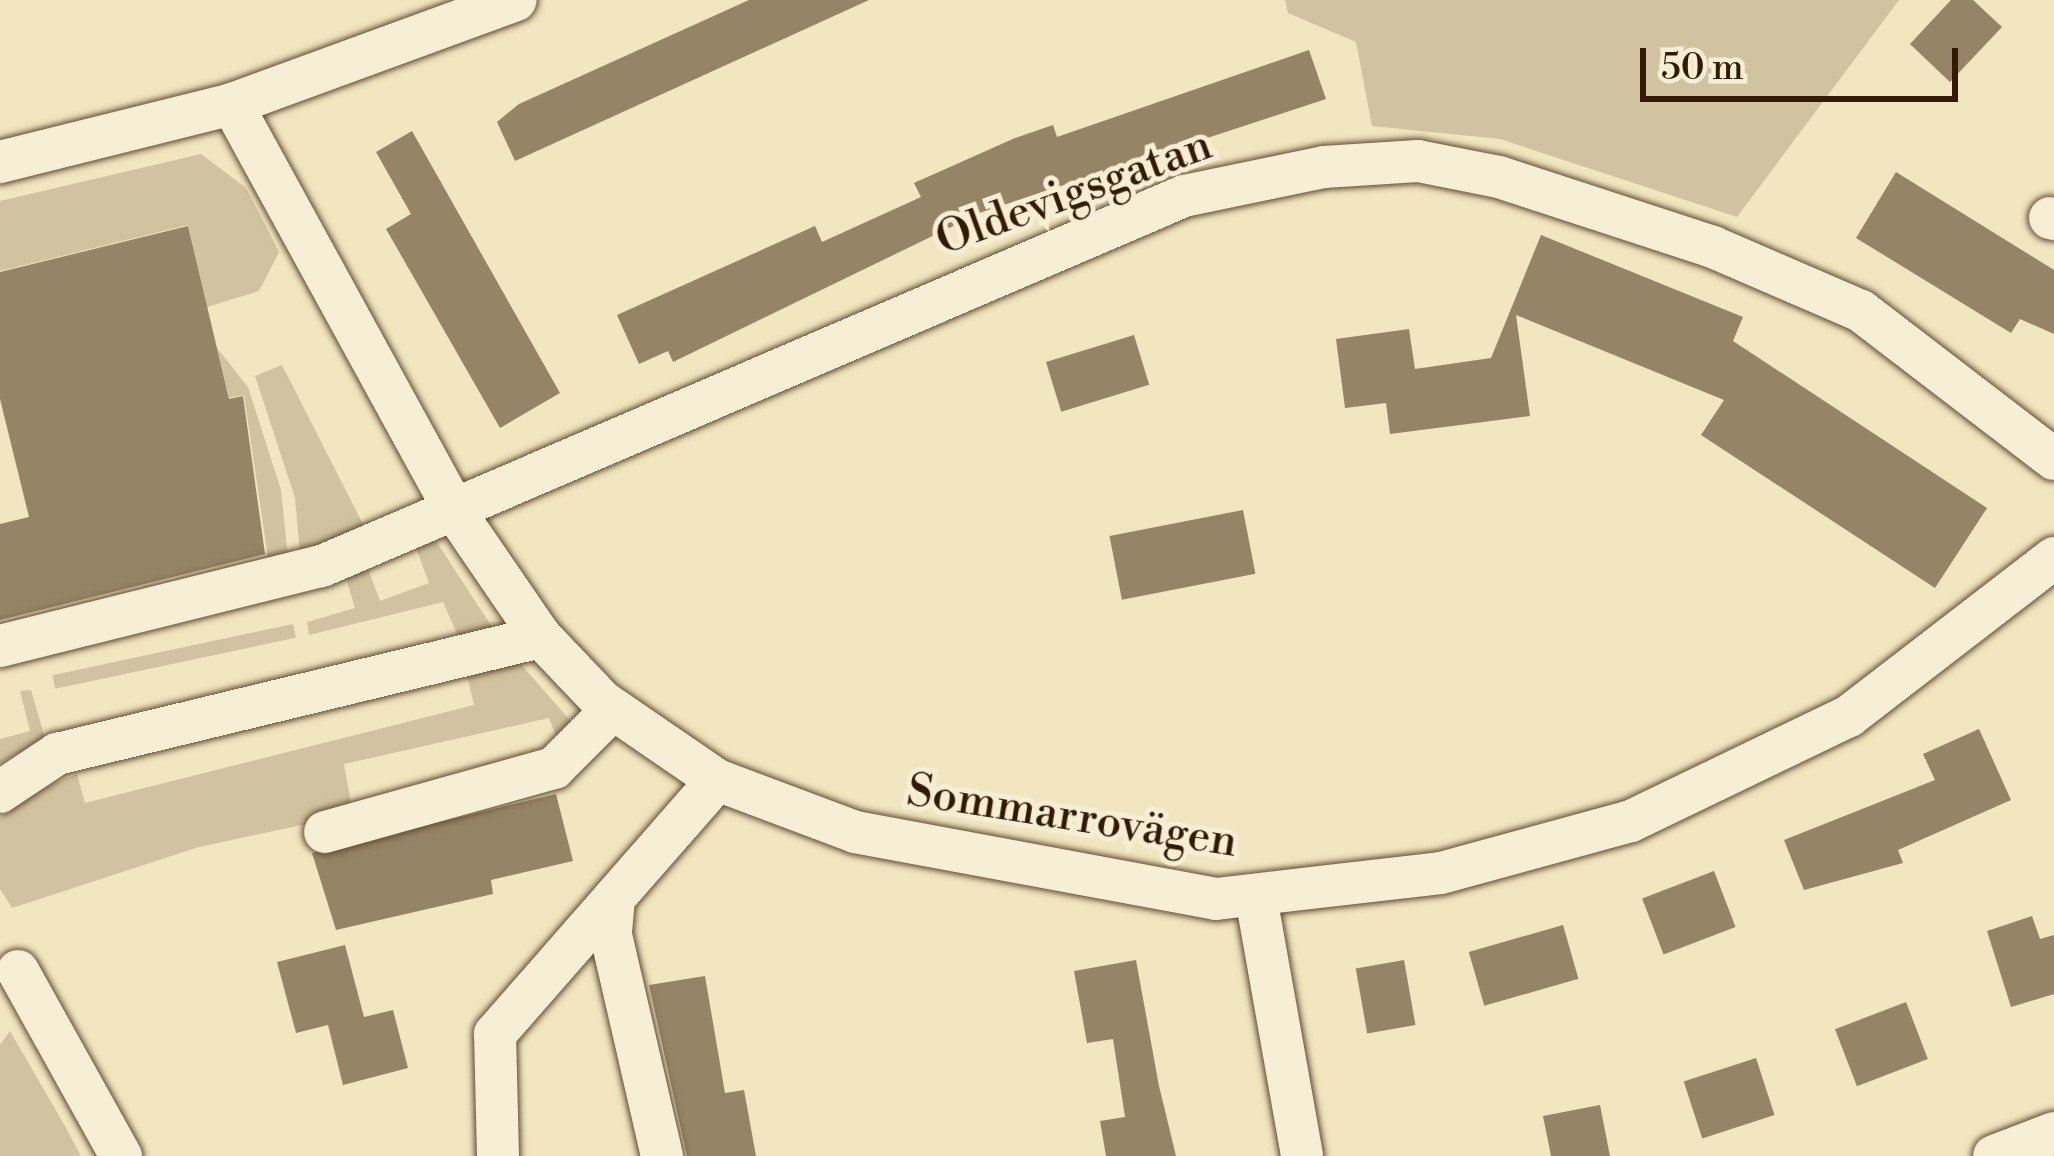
<!DOCTYPE html>
<html>
<head>
<meta charset="utf-8">
<style>
	body { margin:0 }
	#map { position:relative; width:2054px; height:1156px; overflow:hidden; background:#f1e6bf; font-family:"Libre Bodoni",serif }
	div>[style] { position:absolute }
	.green>* { inset:0; background:#d1c3a0; transform-origin:0 0 }
	.building>* { inset:0; background:#968466; transform-origin:0 0 }
	.roads { filter:drop-shadow(0 0 3px #624c34) drop-shadow(0 0 3px #624c34) }
	.minor>* { height:42px; margin:-21px; padding:0 21px; transform-origin:21px; border-radius:21px; background:#f6efd5 }
	span { translate:-50% -50%; white-space:nowrap; text-align:center; line-height:1.15; -webkit-text-stroke:10px #f6efd5; paint-order:stroke }
	.street-label { font-size:45px; color:#331906 }
	.scale { position:absolute; left:1640px; top:48px; width:318px; height:54px; box-sizing:border-box; border:6px solid #331906; border-top:0; padding-left:15px; font-size:36px; line-height:42px; white-space:nowrap; color:#331906; -webkit-text-stroke:9px #f6efd5; paint-order:stroke }
</style>
</head>
<body>
<div id="map">
	<div class="green">
		<div style="clip-path:polygon(1285px 0,1899px 0,1737px 217px,1500px 139px,1372px 126px,1356px 42px,1288px 13px)"></div>
		<div style="clip-path:polygon(201px 154px,246px 188px,279px 252px,259px 291px,207px 307px,188px 225px,0 271px,0 201px)"></div>
		<div style="clip-path:polygon(217px 348px,248px 387px,281px 490px,288px 558px,269px 565px,244px 395px,229px 398px)"></div>
		<div style="clip-path:polygon(282px 365px,370px 538px,300px 553px,295px 498px,255px 376px)"></div>
		<div style="clip-path:polygon(436px 541px,494px 630px,461px 643px,443px 602px,309px 635px,307px 622px,355px 608px,345px 575px,367px 566px,380px 601px,429px 583px,416px 548px)"></div>
		<div style="left:293px;top:624px;width:14px;height:246px;rotate:78deg"></div>
		<div style="clip-path:polygon(512px 654px,576px 727px,561px 749px,549px 718px,344px 764px,353px 814px,199px 847px,12px 908px,0 889px,0 818px,38px 790px,77px 774px,85px 803px,474px 705px,467px 676px)"></div>
		<div style="clip-path:polygon(31px 690px,45px 738px,0 763px,0 739px,30px 731px,20px 691px)"></div>
		<div style="clip-path:polygon(10px 1031px,65px 1126px,81px 1156px,0 1156px,0 1045px)"></div>
	</div>
	<div class="building">
		<div style="clip-path:polygon(749px 0,869px 0,515px 161px,497px 122px,519px 104px)"></div>
		<div style="clip-path:polygon(1951px 0,1973px 0,2002px 27px,1950px 82px,1910px 44px)"></div>
		<div style="clip-path:polygon(1309px 50px,1326px 99px,982px 212px,673px 362px,668px 351px,639px 364px,617px 315px,815px 226px,822px 242px,921px 197px,914px 183px,1015px 138px,1053px 125px,1057px 137px)"></div>
		<div style="clip-path:polygon(412px 131px,560px 393px,500px 428px,386px 229px,411px 214px,376px 152px)"></div>
		<div style="clip-path:polygon(1896px 172px,2054px 270px,2054px 334px,2020px 319px,2011px 333px,1856px 238px)"></div>
		<div style="clip-path:polygon(188px 226px,229px 399px,243px 396px,265px 554px,0 620px,0 524px,29px 517px,0 399px,0 272px)"></div>
		<div style="clip-path:polygon(1541px 235px,1743px 317px,1733px 341px,1987px 508px,1935px 588px,1701px 435px,1724px 400px,1516px 315px,1530px 416px,1390px 434px,1386px 403px,1345px 408px,1336px 339px,1409px 329px,1415px 369px,1491px 358px)"></div>
		<div style="left:1134px;top:335px;width:52px;height:92px;rotate:73deg"></div>
		<div style="left:1243px;top:510px;width:65px;height:136px;rotate:79deg"></div>
		<div style="clip-path:polygon(1979px 729px,2011px 800px,1898px 850px,1903px 863px,1804px 890px,1784px 840px,1935px 780px,1923px 754px)"></div>
		<div style="clip-path:polygon(556px 794px,573px 861px,491px 880px,493px 894px,336px 930px,312px 853px)"></div>
		<div style="left:1714px;top:871px;width:60px;height:77px;rotate:69deg"></div>
		<div style="clip-path:polygon(2032px 916px,2040px 939px,2054px 935px,2054px 994px,2011px 1007px,1987px 931px)"></div>
		<div style="left:1563px;top:925px;width:56px;height:98px;rotate:74deg"></div>
		<div style="clip-path:polygon(345px 945px,364px 1017px,393px 1010px,408px 1068px,343px 1085px,328px 1025px,296px 1033px,277px 962px)"></div>
		<div style="clip-path:polygon(1136px 960px,1159px 1086px,1176px 1156px,1106px 1156px,1100px 1121px,1125px 1117px,1113px 1039px,1087px 1043px,1074px 971px)"></div>
		<div style="left:1404px;top:960px;width:66px;height:49px;rotate:80deg"></div>
		<div style="clip-path:polygon(705px 976px,725px 1093px,744px 1090px,756px 1156px,687px 1156px,649px 985px)"></div>
		<div style="left:1906px;top:1002px;width:61px;height:76px;rotate:69deg"></div>
		<div style="left:1756px;top:1058px;width:60px;height:76px;rotate:72deg"></div>
		<div style="clip-path:polygon(1600px 1105px,1610px 1156px,1551px 1156px,1543px 1116px)"></div>
	</div>
	<div class="roads">
		<div class="minor">
			<div style="left:232px;top:104px;width:466px;rotate:61.3deg"></div>
			<div style="left:456px;top:513px;width:150px;rotate:55.6deg"></div>
			<div style="left:541px;top:637px;width:90px;rotate:46.4deg"></div>
			<div style="left:603px;top:702px;width:138px;rotate:34.4deg"></div>
			<div style="left:717px;top:780px;width:147px;rotate:20.6deg"></div>
			<div style="left:855px;top:832px;width:367px;rotate:10.5deg"></div>
			<div style="left:1216px;top:899px;width:226px;rotate:-6.6deg"></div>
			<div style="left:1441px;top:873px;width:197px;rotate:-15.3deg"></div>
			<div style="left:1631px;top:821px;width:242px;rotate:-25.7deg"></div>
			<div style="left:1849px;top:716px;width:259px;rotate:-37.6deg"></div>
			<div style="left:0;top:162px;width:239px;rotate:-14deg"></div>
			<div style="left:232px;top:104px;width:302px;rotate:-20.1deg"></div>
			<div style="left:2050px;top:218px;width:4px;rotate:14deg"></div>
			<div style="left:0;top:646px;width:332px;rotate:-14deg"></div>
			<div style="left:322px;top:566px;width:938px;rotate:-23.23deg"></div>
			<div style="left:1184px;top:196px;width:143px;rotate:-11.7deg"></div>
			<div style="left:1324px;top:167px;width:94px;rotate:-3.7deg"></div>
			<div style="left:1418px;top:161px;width:83px;rotate:11.2deg"></div>
			<div style="left:1499px;top:177px;width:225px;rotate:18.1deg"></div>
			<div style="left:1713px;top:247px;width:161px;rotate:23.4deg"></div>
			<div style="left:1861px;top:311px;width:243px;rotate:37.5deg"></div>
			<div style="left:0;top:792px;width:69px;rotate:-33.7deg"></div>
			<div style="left:57px;top:754px;width:498px;rotate:-13.6deg"></div>
			<div style="left:325px;top:832px;width:238px;rotate:-15.6deg"></div>
			<div style="left:554px;top:768px;width:83px;rotate:-45deg"></div>
			<div style="left:1256px;top:897px;width:263px;rotate:79.9deg"></div>
			<div style="left:614px;top:898px;width:37px;rotate:95deg"></div>
			<div style="left:611px;top:935px;width:227px;rotate:77deg"></div>
			<div style="left:18px;top:971px;width:212px;rotate:60.9deg"></div>
			<div style="left:498px;top:1156px;width:122px;rotate:-91.4deg"></div>
			<div style="left:495px;top:1034px;width:337px;rotate:-48.8deg"></div>
			<div style="left:1994px;top:1156px;width:64px;rotate:-21deg"></div>
		</div>
	</div>
	<div class="street-label">
		<span style="left:1074px;top:193px;rotate:-20deg">Oldevigsgatan</span>
		<span style="left:1072px;top:817px;rotate:9deg">Sommarrovägen</span>
	</div>
	<div class="scale">50 m</div>
</div>
</body>
</html>
